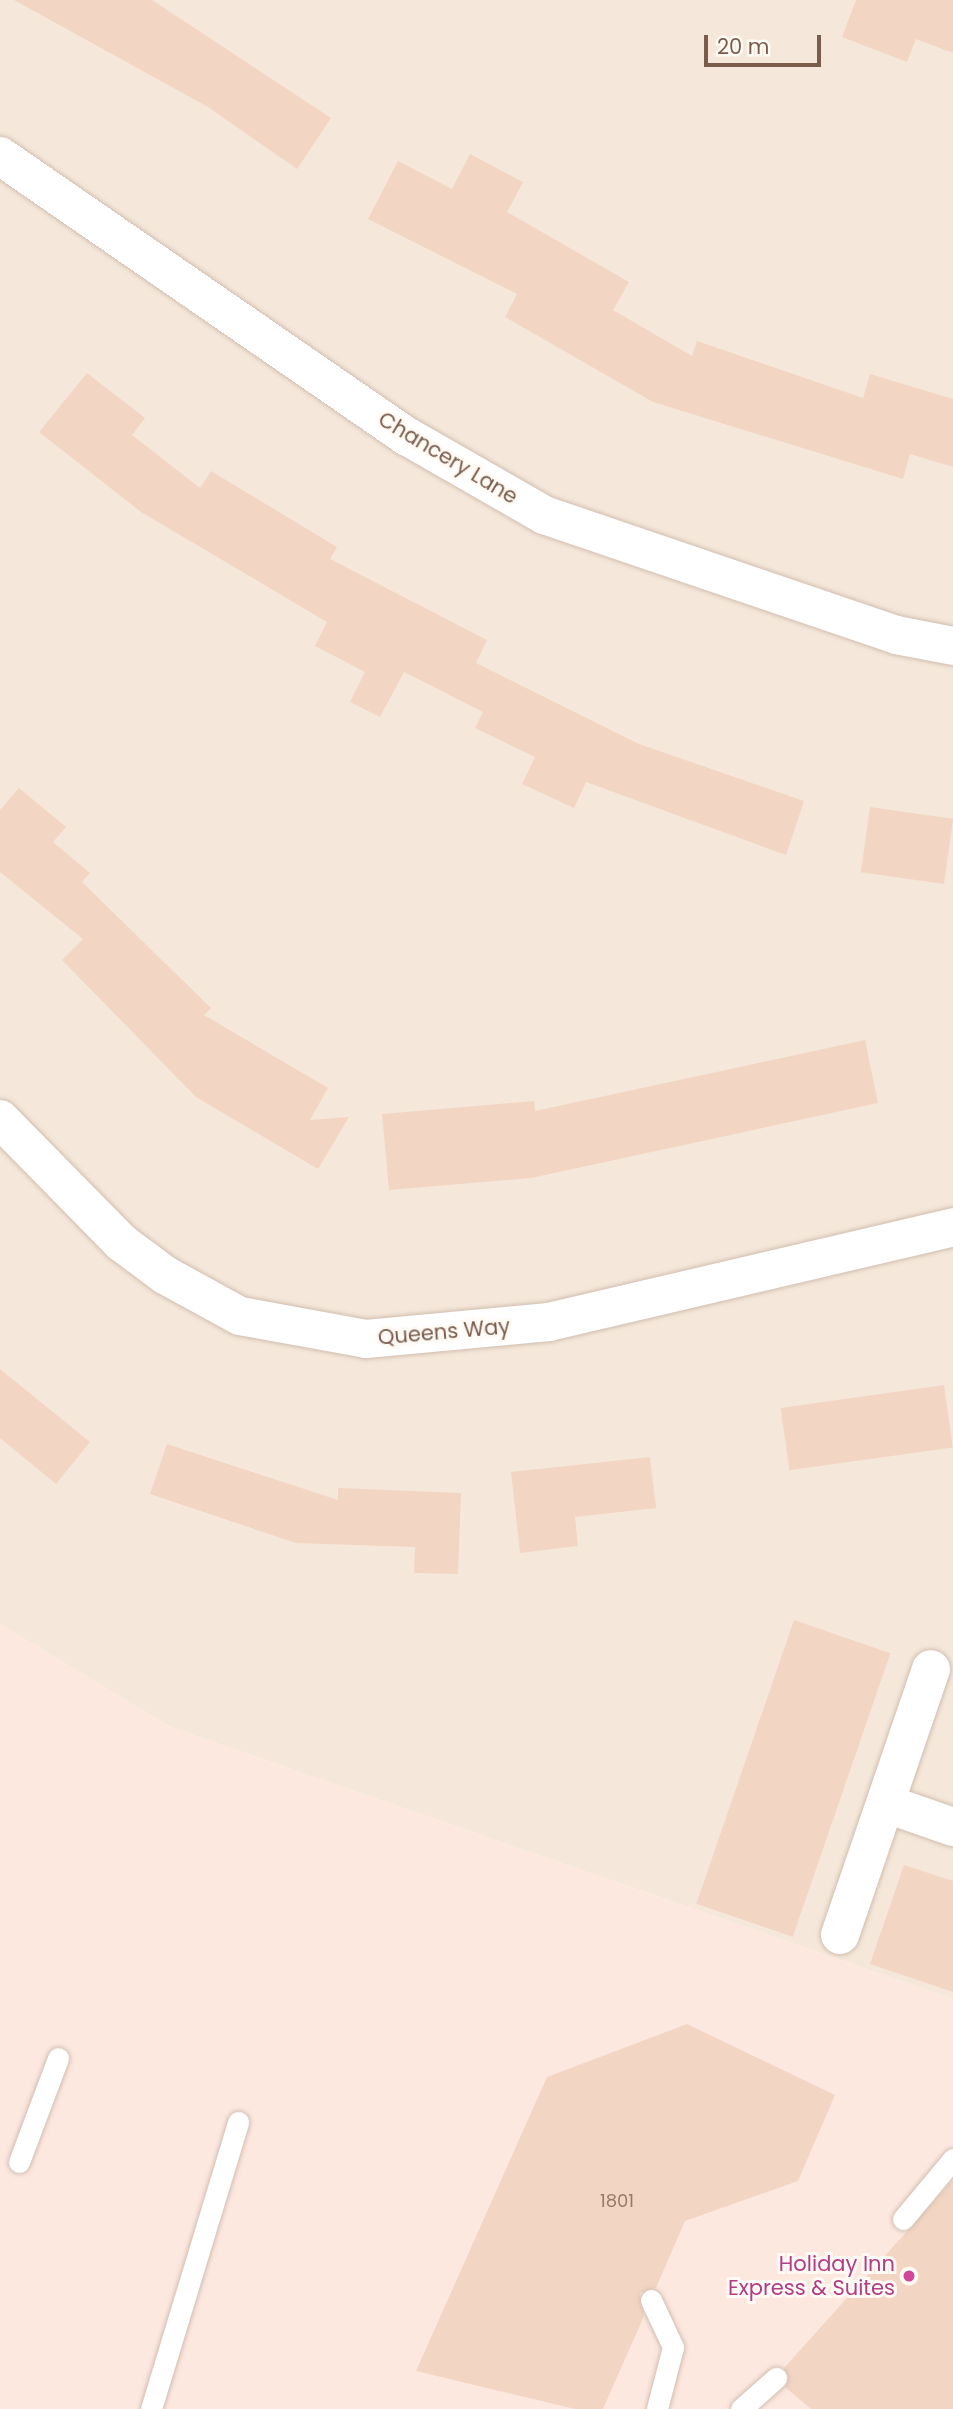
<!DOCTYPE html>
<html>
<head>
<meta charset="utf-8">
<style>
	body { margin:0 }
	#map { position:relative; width:953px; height:2409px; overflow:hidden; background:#fdf6ec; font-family:Poppins,sans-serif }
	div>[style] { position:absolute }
	.residential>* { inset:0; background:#f5e8da }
	.commercial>* { inset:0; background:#fde8e0 }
	.building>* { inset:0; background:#f3d5c3; transform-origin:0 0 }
	.roads { filter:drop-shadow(0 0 2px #d1beb0) drop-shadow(0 0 2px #d1beb0) }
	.service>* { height:21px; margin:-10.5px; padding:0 10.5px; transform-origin:10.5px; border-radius:10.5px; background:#fff }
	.minor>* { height:38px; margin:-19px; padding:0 19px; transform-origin:19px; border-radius:19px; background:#fff }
	.dots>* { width:19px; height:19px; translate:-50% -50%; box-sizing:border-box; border:4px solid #fffaf3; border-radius:50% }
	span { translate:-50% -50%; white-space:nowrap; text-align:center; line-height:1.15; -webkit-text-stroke:6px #fffaf3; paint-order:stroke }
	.number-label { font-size:18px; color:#987a6a }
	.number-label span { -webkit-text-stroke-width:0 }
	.street-label { font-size:21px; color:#7a5c4d }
	.hotel-label { font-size:21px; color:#b23c85 }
	.right { translate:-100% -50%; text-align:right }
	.scale { position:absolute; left:704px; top:35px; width:117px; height:32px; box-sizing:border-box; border:4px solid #7a5c4d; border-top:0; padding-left:9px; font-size:21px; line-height:24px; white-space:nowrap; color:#7a5c4d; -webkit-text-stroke:5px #fffaf3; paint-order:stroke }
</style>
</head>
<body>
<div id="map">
	<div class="residential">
		<div style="clip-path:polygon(0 0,953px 0,953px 1999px,170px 1727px,0 1624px)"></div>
	</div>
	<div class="commercial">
		<div style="clip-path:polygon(0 1624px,170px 1727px,953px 1999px,953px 2409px,0 2409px)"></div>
	</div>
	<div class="building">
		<div style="clip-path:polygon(14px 0,152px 0,331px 118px,297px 169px,208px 107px)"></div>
		<div style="clip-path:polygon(856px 0,953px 0,953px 53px,916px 39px,907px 62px,842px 37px)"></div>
		<div style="clip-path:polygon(470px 154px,523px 182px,507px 212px,629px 282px,613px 310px,692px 356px,697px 341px,863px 398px,870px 374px,953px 399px,953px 467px,910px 454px,903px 479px,653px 402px,505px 317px,517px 294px,368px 219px,398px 161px,452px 189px)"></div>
		<div style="clip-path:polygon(87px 373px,145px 418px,132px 435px,200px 488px,211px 471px,337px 547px,330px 559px,487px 640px,476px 663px,639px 744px,804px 801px,786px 855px,586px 782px,574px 808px,522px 784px,535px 757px,475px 728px,483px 712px,404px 672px,380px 717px,350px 702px,365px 672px,315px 646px,327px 622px,141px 512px,39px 432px)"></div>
		<div style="clip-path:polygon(19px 788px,66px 827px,53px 842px,90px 873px,82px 882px,211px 1008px,204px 1015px,328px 1088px,310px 1120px,349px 1117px,318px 1169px,196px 1097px,62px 960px,83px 939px,0 872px,0 810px)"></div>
		<div style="left:870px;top:807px;width:84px;height:66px;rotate:8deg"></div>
		<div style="clip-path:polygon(865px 1040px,878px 1103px,531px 1178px,389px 1190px,382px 1114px,534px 1101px,535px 1111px)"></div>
		<div style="clip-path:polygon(0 1369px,90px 1442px,56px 1484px,0 1438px)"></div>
		<div style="left:944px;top:1385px;width:63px;height:165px;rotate:82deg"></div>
		<div style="clip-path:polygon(167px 1444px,338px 1500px,338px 1488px,461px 1493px,458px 1574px,414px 1573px,415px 1547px,296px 1543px,150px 1494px)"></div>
		<div style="clip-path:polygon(650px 1457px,656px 1508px,575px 1517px,578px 1546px,520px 1553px,511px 1472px)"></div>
		<div style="left:794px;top:1620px;width:102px;height:300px;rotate:19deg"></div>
		<div style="clip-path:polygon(904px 1865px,953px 1881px,953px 1992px,870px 1964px)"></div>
		<div style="clip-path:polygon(687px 2024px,835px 2095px,798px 2181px,685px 2221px,656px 2288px,640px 2293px,644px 2316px,603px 2409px,575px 2409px,416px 2371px,547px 2077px)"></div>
		<div style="clip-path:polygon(953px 2180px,953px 2409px,811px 2409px,785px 2387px,784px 2368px)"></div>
	</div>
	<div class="roads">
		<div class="service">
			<div style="left:19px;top:2162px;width:111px;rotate:-69.4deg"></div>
			<div style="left:903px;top:2219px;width:78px;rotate:-50.2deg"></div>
			<div style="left:651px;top:2300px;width:52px;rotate:64.9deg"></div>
			<div style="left:673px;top:2347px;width:64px;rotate:104.5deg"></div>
			<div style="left:151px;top:2409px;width:300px;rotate:-73.1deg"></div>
			<div style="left:741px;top:2409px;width:47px;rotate:-41.5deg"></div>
		</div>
		<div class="minor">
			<div style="left:0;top:156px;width:495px;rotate:34.6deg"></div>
			<div style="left:408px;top:437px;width:157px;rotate:29.8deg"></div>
			<div style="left:544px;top:515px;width:372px;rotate:18.8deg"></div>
			<div style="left:896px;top:635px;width:58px;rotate:10.9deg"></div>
			<div style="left:0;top:1119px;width:174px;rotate:45.5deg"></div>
			<div style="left:122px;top:1243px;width:54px;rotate:36.7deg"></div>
			<div style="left:165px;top:1275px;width:85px;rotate:28.7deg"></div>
			<div style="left:240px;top:1316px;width:128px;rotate:10.3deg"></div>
			<div style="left:366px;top:1339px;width:184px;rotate:-5.3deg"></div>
			<div style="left:549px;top:1322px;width:415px;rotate:-13.2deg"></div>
			<div style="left:887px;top:1804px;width:70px;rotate:19.2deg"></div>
			<div style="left:840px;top:1935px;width:281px;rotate:-71.1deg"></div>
		</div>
	</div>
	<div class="dots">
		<div style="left:909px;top:2276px;background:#d1479c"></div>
	</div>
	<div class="number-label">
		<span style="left:617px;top:2201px">1801</span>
	</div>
	<div class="street-label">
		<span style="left:448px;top:458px;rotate:31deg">Chancery Lane</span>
		<span style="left:444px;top:1332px;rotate:-5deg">Queens Way</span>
	</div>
	<div class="hotel-label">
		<span class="right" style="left:895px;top:2276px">Holiday Inn<br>Express &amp; Suites</span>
	</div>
	<div class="scale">20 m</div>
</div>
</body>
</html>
